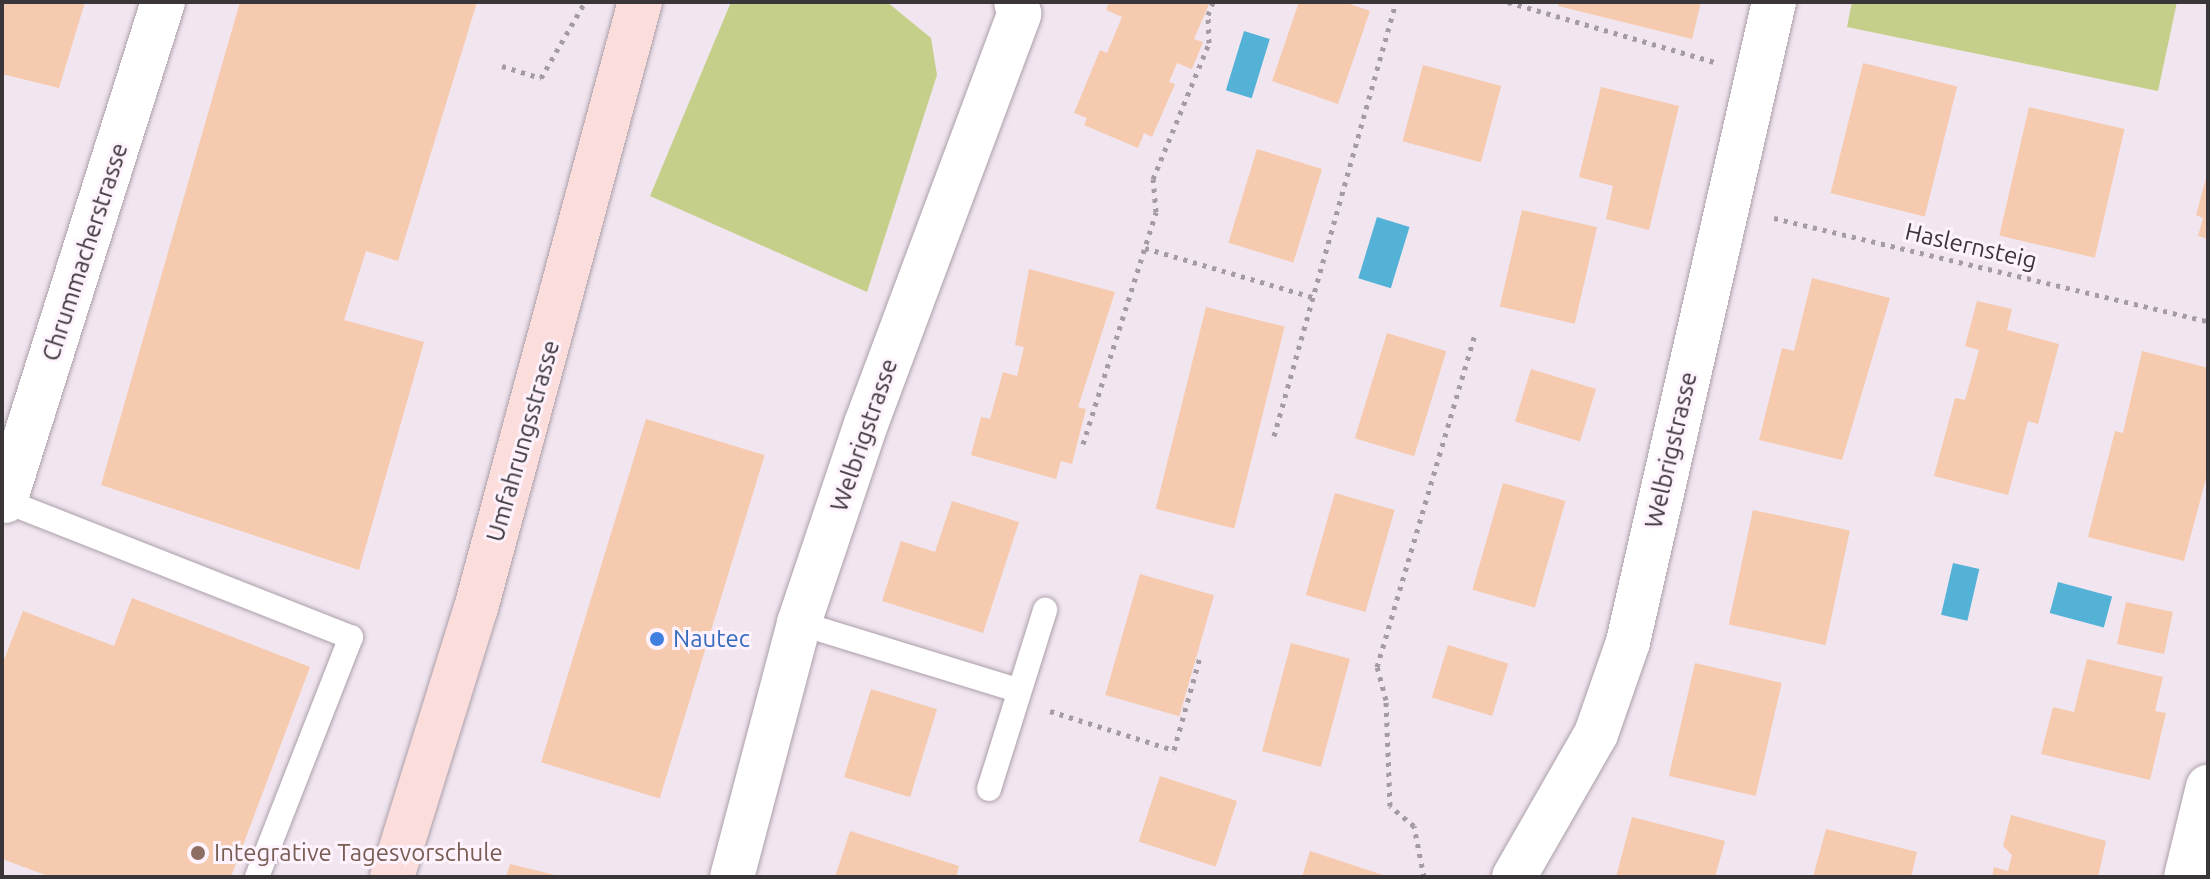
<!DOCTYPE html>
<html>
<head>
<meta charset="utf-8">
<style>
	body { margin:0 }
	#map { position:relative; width:2210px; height:879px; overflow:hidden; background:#f1e5ef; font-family:Ubuntu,sans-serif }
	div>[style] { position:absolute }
	.green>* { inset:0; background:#c5cf8a }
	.water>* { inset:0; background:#54b2d7; transform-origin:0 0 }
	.building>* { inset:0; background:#f6caae; transform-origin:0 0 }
	.path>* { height:5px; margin-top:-2.5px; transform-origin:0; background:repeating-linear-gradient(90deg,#a59ca3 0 4px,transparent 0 10px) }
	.roads { filter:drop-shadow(0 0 2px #ab9fa9) drop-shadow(0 0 2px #ab9fa9) }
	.lane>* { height:24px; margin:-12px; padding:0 12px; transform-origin:12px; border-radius:12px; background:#fff }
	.street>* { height:44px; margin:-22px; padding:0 22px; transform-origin:22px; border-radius:22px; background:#fff }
	.secondary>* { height:44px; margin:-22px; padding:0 22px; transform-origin:22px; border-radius:22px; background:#fbdddc }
	.dots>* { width:22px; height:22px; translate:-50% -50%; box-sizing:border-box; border:4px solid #fef2fd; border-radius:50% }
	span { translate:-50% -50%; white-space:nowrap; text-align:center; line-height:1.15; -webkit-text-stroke:6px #fef2fd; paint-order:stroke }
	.street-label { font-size:24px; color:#3a3539 }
	.shop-label { font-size:24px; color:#366cbe }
	.left { translate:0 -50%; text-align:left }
	.education-label { font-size:24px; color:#785e54 }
	.frame { position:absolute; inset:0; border:4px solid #3a3539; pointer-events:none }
</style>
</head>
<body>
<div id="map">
	<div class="green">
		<div style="clip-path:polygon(731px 2px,887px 2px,931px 38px,937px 75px,867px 292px,650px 196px)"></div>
		<div style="clip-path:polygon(1852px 2px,2177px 2px,2158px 91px,1847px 27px)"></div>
	</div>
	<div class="water">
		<div style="left:1244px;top:31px;width:27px;height:62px;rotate:17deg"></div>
		<div style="left:1377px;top:217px;width:34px;height:64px;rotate:17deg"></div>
		<div style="left:1953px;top:563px;width:27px;height:53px;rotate:13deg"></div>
		<div style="left:2058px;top:582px;width:56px;height:32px;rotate:15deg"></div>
	</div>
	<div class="building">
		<div style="clip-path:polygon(2px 2px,85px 2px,59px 88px,2px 74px)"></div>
		<div style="clip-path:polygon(240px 2px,477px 2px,398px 261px,366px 251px,344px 320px,424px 342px,359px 570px,101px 485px)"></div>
		<div style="clip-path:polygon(1109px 2px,1210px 2px,1194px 39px,1203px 42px,1192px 69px,1177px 63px,1169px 82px,1175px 84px,1152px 137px,1144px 133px,1138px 148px,1084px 125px,1087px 118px,1074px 113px,1100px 50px,1107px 53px,1122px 17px,1106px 10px)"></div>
		<div style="clip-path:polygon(1299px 2px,1344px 2px,1370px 11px,1338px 104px,1272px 81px)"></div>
		<div style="clip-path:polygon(1559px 2px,1701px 2px,1692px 39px,1558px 6px)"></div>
		<div style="left:1863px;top:63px;width:97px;height:134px;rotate:14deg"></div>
		<div style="left:1423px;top:65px;width:81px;height:79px;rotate:15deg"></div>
		<div style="clip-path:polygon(1601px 87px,1679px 106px,1649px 230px,1606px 219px,1613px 186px,1579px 177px)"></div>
		<div style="left:2029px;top:107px;width:98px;height:132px;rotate:13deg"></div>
		<div style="left:1257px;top:149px;width:68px;height:98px;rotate:17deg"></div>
		<div style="clip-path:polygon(2208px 171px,2208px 239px,2198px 236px,2203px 218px,2196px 215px)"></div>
		<div style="left:1522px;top:210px;width:77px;height:99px;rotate:13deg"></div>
		<div style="clip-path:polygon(1029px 269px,1115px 292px,1078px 407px,1086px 409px,1072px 464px,1061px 461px,1056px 479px,971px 455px,981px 417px,990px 419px,1003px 372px,1017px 376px,1024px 347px,1015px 345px)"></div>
		<div style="clip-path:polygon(1812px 278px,1890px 298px,1842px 460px,1759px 440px,1782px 348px,1794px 351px)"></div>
		<div style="clip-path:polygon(1977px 301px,2012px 309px,2007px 330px,2059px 344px,2038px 424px,2028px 421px,2008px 495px,1934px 476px,1955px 398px,1965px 400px,1979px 350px,1965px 346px)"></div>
		<div style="left:1206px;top:307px;width:81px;height:208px;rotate:14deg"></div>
		<div style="left:1387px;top:333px;width:62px;height:110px;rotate:17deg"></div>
		<div style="clip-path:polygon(2142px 351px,2208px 368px,2208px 471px,2184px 561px,2088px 537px,2115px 431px,2123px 433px)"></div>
		<div style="left:1531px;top:369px;width:68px;height:55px;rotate:17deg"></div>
		<div style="left:646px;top:419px;width:124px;height:359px;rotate:17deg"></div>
		<div style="left:1503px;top:483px;width:65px;height:111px;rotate:16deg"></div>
		<div style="left:1335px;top:493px;width:62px;height:106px;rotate:16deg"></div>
		<div style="clip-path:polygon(952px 501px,1019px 522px,983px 633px,882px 601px,901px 541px,935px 552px)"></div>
		<div style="left:1753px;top:510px;width:99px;height:117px;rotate:12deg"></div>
		<div style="left:1140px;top:574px;width:77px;height:126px;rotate:16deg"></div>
		<div style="clip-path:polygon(132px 598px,310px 667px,231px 877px,51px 877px,2px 859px,2px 665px,23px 611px,114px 646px)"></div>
		<div style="left:2126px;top:602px;width:48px;height:43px;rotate:12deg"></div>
		<div style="left:1291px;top:643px;width:61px;height:112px;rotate:15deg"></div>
		<div style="left:1448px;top:645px;width:63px;height:55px;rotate:17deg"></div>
		<div style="clip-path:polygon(2087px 659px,2163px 677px,2155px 711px,2166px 713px,2150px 780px,2041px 754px,2053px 707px,2074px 712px)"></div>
		<div style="left:1695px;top:663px;width:89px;height:116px;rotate:13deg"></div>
		<div style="left:871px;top:689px;width:69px;height:92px;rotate:17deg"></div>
		<div style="left:1160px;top:776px;width:81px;height:69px;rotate:18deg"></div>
		<div style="clip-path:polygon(2011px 815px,2106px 841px,2098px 877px,1992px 877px,1994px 867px,2008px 871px,2012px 855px,2003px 846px)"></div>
		<div style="clip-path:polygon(1632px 817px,1725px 841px,1715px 877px,1616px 877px)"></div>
		<div style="clip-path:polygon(1826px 829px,1917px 852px,1911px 877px,1813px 877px)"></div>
		<div style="clip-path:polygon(850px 831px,959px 866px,956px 877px,835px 877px)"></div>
		<div style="clip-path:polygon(1310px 851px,1386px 876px,1386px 877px,1302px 877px)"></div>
		<div style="clip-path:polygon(510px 864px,559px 876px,559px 877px,506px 877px)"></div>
	</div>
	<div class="path">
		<div style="left:1508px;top:2px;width:215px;rotate:16.2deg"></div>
		<div style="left:502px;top:66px;width:41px;rotate:17.1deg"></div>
		<div style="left:541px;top:78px;width:88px;rotate:-59.9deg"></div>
		<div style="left:1774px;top:218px;width:446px;rotate:13.4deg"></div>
		<div style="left:1145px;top:248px;width:175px;rotate:16.3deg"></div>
		<div style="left:1274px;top:436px;width:451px;rotate:-74.3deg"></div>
		<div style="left:1083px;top:444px;width:243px;rotate:-72.5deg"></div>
		<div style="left:1156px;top:212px;width:33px;rotate:-95deg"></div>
		<div style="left:1153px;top:179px;width:147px;rotate:-67.6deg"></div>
		<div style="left:1209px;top:43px;width:28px;rotate:-92deg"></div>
		<div style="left:1208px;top:15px;width:14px;rotate:-69deg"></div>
		<div style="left:1050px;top:711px;width:130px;rotate:17.5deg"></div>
		<div style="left:1174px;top:750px;width:97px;rotate:-74.4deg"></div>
		<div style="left:1424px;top:877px;width:52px;rotate:-101.1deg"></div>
		<div style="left:1414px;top:826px;width:31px;rotate:-140deg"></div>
		<div style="left:1390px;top:806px;width:106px;rotate:-92.2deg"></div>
		<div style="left:1386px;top:700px;width:34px;rotate:-105deg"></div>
		<div style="left:1377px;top:667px;width:348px;rotate:-73.6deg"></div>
	</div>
	<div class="roads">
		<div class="lane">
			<div style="left:2px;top:509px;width:9px;rotate:-69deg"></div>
			<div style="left:5px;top:501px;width:372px;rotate:21.5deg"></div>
			<div style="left:351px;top:637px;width:258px;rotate:111.4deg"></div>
			<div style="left:799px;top:623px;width:228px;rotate:17.1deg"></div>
			<div style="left:989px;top:789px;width:188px;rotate:-72.6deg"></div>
		</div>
		<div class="street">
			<div style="left:5px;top:501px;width:523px;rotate:-72.43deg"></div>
			<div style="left:732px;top:877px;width:263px;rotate:-75.2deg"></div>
			<div style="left:799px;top:623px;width:210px;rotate:-71.4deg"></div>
			<div style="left:866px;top:424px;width:438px;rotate:-69.5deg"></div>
			<div style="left:1019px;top:14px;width:12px;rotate:-104deg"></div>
			<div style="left:1514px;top:877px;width:165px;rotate:-60.2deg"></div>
			<div style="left:1596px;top:734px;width:97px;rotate:-70.8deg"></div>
			<div style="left:1628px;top:642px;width:656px;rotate:-77.15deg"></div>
			<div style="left:2186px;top:877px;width:93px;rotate:-76.3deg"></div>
		</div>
		<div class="secondary">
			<div style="left:392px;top:877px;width:282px;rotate:-72.7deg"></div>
			<div style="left:476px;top:608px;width:628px;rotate:-74.86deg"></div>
		</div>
	</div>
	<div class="dots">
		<div style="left:657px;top:639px;background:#3f7fe0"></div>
		<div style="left:198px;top:853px;background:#8d6e63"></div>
	</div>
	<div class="street-label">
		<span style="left:1971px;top:246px;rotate:13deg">Haslernsteig</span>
		<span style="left:85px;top:252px;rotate:-72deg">Chrummacherstrasse</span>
		<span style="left:864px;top:435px;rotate:-71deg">Welbrigstrasse</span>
		<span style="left:523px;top:441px;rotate:-74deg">Umfahrungsstrasse</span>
		<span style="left:1671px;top:450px;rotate:-77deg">Welbrigstrasse</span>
	</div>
	<div class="shop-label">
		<span class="left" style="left:673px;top:639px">Nautec</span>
	</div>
	<div class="education-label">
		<span class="left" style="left:214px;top:853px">Integrative Tagesvorschule</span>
	</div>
	<div class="frame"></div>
</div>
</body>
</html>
